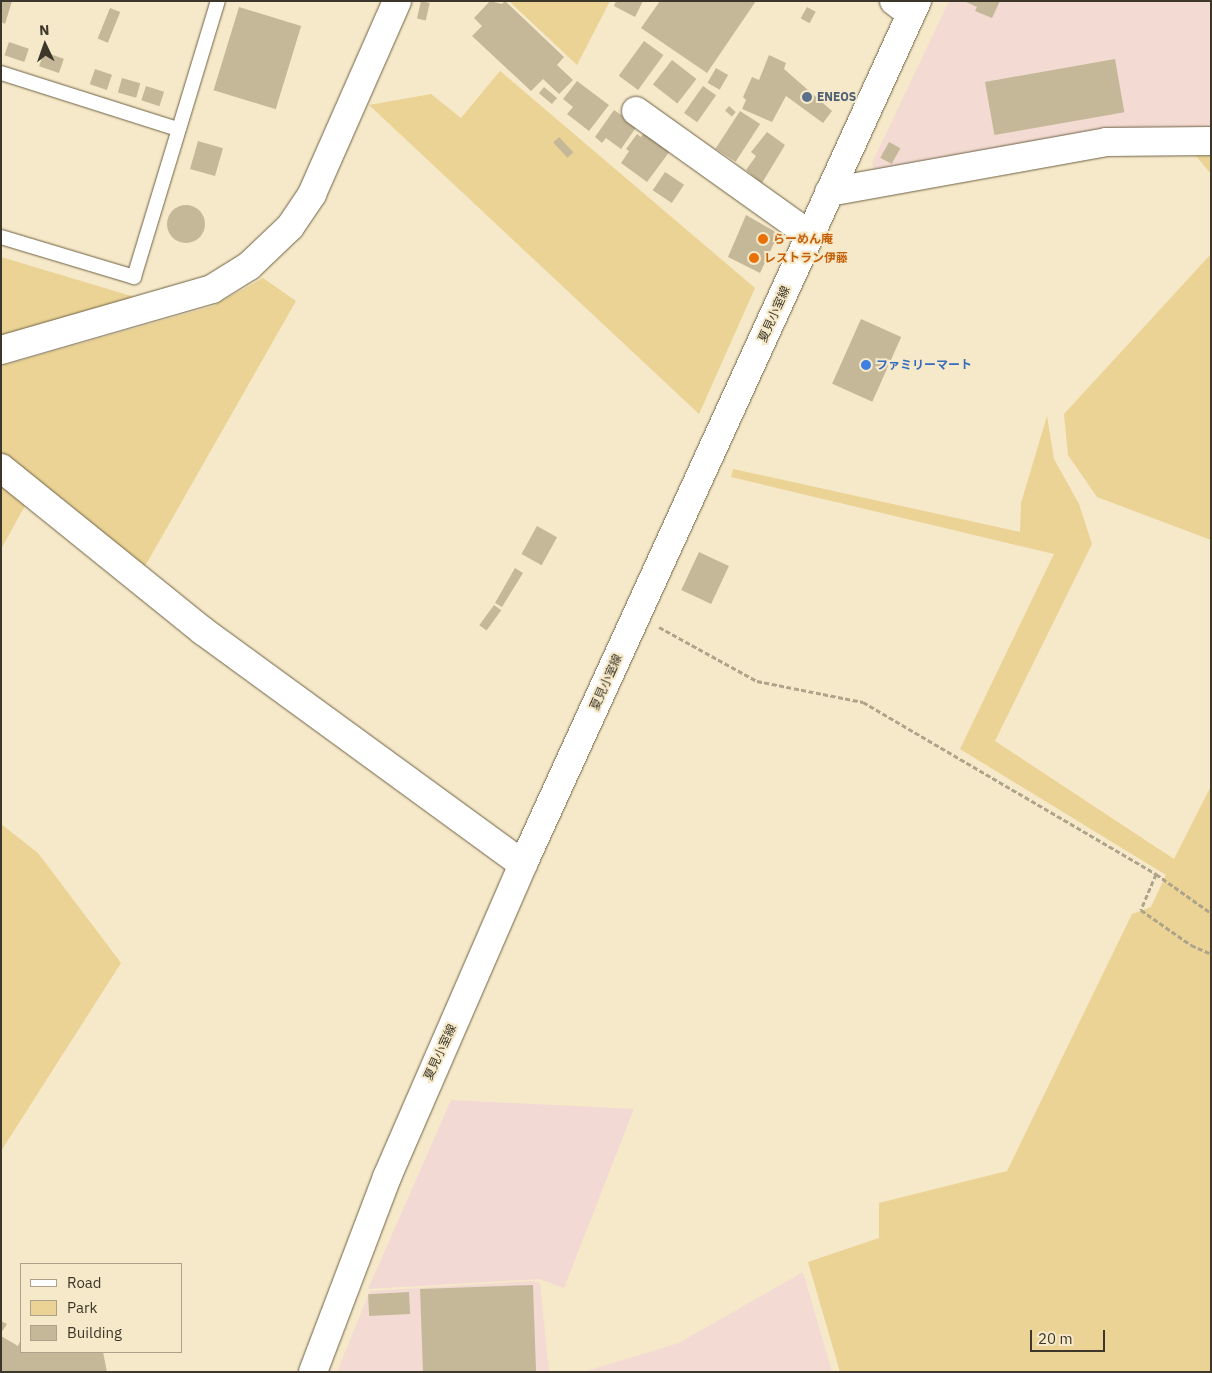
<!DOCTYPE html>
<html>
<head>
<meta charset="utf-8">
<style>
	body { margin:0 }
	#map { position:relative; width:1212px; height:1373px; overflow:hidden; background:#f6e9c9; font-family:"IBM Plex Sans","Noto Sans JP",sans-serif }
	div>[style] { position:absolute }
	.commercial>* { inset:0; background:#f3d9d3 }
	.industrial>* { inset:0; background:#f3dad2 }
	.green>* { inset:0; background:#ebd295 }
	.building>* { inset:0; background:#c5b899; transform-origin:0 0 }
	.round { border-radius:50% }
	.path>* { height:3px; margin-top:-1.5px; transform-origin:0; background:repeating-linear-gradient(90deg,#aea48b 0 5px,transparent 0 7.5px) }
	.roads { filter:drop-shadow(0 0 1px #6d6144) drop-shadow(0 0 1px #6d6144) }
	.service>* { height:14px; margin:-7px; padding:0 7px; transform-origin:7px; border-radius:7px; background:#fff }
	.minor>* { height:28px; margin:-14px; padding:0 14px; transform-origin:14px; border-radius:14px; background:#fff }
	.secondary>* { height:28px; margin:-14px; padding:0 14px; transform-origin:14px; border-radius:14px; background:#fff }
	.dots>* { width:14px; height:14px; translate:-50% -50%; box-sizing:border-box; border:2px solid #f6e9c9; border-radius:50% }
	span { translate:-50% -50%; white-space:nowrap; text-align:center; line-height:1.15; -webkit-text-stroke:4px #f6e9c9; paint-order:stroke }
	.service-label { font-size:12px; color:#4e5e75; font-weight:700 }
	.left { translate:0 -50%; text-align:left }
	.food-label { font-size:12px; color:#c56008; font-weight:700 }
	.street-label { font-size:12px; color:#3c372a }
	.shop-label { font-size:12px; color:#366cbe; font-weight:700 }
	.frame { position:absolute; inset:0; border:2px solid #3c372a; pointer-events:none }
	.legend { position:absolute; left:20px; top:1263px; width:162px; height:90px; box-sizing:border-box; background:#f6e9c9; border:1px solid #aca289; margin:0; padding:6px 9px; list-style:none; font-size:15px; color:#3c372a }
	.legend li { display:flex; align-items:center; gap:10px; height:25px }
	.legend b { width:25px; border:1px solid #aca289 }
	.north { position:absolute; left:20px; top:20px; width:50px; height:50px; -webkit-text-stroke:4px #f6e9c9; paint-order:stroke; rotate:357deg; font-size:14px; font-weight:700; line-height:20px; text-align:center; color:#3c372a }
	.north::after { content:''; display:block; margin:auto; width:18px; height:22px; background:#3c372a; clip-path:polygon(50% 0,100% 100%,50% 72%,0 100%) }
	.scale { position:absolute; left:1030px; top:1330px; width:75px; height:22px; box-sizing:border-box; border:2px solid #3c372a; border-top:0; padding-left:6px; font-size:15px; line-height:18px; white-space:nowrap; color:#3c372a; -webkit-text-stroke:4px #f6e9c9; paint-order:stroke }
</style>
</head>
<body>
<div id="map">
	<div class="commercial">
		<div style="clip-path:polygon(451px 1100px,634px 1109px,564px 1288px,539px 1279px,368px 1289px)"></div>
	</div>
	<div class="industrial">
		<div style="clip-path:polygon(949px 1px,1211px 1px,1211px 130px,1147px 127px,920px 164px,876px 174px,872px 163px)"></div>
		<div style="clip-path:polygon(803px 1272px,832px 1372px,583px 1372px,679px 1343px)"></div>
		<div style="clip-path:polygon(533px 1281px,540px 1283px,549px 1372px,337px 1372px,370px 1291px)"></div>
	</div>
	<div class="green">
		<div style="clip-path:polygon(509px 1px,610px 1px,577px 65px)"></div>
		<div style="clip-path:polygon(500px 71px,755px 288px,699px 414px,369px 105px,431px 94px,461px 118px)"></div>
		<div style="clip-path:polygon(1196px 156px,1211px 156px,1211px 174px)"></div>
		<div style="clip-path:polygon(1211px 254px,1211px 540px,1097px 497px,1068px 455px,1064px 414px)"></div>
		<div style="clip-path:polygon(1px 257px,138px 298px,1px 336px)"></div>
		<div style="clip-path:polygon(263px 278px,296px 301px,144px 568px,1px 453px,1px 366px,213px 306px)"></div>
		<div style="clip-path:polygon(1047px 416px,1054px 459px,1079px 504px,1092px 544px,995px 741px,1174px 859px,1211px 786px,1211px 1372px,840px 1372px,808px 1262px,879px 1238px,879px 1203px,1007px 1171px,1132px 914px,1151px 907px,1166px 875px,960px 749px,1054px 554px,731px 477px,733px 469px,1020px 532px,1021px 503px)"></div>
		<div style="clip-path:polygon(1px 485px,26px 504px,1px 549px)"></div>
		<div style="clip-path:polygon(1px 824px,38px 853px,121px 963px,1px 1151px)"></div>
	</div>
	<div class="building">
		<div style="clip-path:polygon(1px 1px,12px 1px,5px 24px,1px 22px)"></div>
		<div style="left:421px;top:1px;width:9px;height:18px;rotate:13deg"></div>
		<div style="clip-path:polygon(490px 1px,502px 4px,505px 1px,564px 57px,557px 65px,573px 80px,559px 94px,543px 79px,531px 91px,472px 36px,482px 26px,474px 18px)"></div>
		<div style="clip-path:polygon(616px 1px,643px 1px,635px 17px,614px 6px)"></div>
		<div style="clip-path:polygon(660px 1px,756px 1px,707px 73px,641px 28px)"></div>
		<div style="clip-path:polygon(964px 1px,1000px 1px,992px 18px,975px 11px,977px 7px)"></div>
		<div style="left:239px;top:7px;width:65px;height:87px;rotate:17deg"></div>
		<div style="left:807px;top:7px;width:10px;height:13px;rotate:29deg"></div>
		<div style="left:110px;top:8px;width:11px;height:33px;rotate:22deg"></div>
		<div style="left:644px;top:41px;width:24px;height:43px;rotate:36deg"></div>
		<div style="left:9px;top:42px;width:21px;height:14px;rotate:19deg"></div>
		<div style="left:44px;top:52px;width:21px;height:15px;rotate:19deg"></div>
		<div style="clip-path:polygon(769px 55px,786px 63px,784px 69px,832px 111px,823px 123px,786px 96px,772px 122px,742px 109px,746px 100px,743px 97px,752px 77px,759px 80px)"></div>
		<div style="left:1115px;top:59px;width:54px;height:132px;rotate:80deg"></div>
		<div style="left:672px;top:60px;width:31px;height:31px;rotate:38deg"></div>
		<div style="left:716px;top:68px;width:14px;height:17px;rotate:30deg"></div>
		<div style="left:95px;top:69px;width:18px;height:16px;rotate:19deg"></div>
		<div style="left:122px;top:78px;width:19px;height:15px;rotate:16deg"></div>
		<div style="clip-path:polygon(577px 81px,609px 105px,589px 131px,567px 114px,573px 107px,563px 99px)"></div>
		<div style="left:146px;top:86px;width:19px;height:15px;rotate:18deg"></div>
		<div style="left:703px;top:86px;width:16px;height:33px;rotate:35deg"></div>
		<div style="left:544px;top:87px;width:17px;height:8px;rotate:40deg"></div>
		<div style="left:729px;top:106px;width:9px;height:6px;rotate:41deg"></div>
		<div style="clip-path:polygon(614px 110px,637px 126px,621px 149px,606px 138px,602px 143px,595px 137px)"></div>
		<div style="left:740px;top:111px;width:24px;height:45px;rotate:33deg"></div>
		<div style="clip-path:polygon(644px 132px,670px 151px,647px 182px,621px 163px,629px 151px,626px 149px,637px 134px,641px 137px)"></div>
		<div style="clip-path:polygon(767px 132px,785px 145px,762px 183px,746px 170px,756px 156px,751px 152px)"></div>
		<div style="left:559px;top:137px;width:21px;height:8px;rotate:47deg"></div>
		<div style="left:198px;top:141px;width:26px;height:29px;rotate:16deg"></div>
		<div style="left:889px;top:142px;width:13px;height:18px;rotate:29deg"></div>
		<div style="left:665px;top:172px;width:23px;height:22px;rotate:34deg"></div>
		<div class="round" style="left:167px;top:205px;width:38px;height:38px"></div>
		<div style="clip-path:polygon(746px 215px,774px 231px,776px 239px,760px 273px,728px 257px)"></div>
		<div style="left:861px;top:319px;width:44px;height:71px;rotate:24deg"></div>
		<div style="left:537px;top:526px;width:23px;height:32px;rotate:29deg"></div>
		<div style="left:699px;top:552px;width:33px;height:42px;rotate:25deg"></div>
		<div style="clip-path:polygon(515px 568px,523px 573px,502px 607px,495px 603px)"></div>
		<div style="left:494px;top:605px;width:9px;height:25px;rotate:36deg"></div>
		<div style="left:533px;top:1285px;width:87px;height:113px;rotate:88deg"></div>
		<div style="left:409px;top:1292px;width:22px;height:41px;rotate:87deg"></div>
		<div style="clip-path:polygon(1px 1321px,7px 1324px,1px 1333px)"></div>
		<div style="clip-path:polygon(1px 1336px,18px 1346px,21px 1339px,21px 1352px,103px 1352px,107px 1372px,1px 1372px)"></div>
	</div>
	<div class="path">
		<div style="left:659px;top:627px;width:112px;rotate:28.9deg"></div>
		<div style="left:757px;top:681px;width:108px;rotate:11.2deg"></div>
		<div style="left:863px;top:702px;width:340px;rotate:30.4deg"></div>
		<div style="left:1156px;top:874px;width:39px;rotate:113deg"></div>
		<div style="left:1141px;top:910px;width:61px;rotate:35deg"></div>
		<div style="left:1191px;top:945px;width:22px;rotate:24deg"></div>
		<div style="left:1156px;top:874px;width:67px;rotate:35.3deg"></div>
	</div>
	<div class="roads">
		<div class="service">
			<div style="left:1px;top:73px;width:186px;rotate:17.6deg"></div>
			<div style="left:1px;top:237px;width:139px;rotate:16.7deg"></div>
			<div style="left:134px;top:277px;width:288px;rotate:-73.1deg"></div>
		</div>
		<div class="minor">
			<div style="left:894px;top:1px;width:21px;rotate:37deg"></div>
			<div style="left:636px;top:111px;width:214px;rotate:35.5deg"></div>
			<div style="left:829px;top:192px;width:281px;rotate:-10.2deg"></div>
			<div style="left:1106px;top:142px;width:105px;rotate:-0.5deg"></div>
			<div style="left:1px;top:350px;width:220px;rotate:-16.1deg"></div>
			<div style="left:212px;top:289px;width:44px;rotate:-31.9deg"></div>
			<div style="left:249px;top:266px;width:57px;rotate:-43.6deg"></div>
			<div style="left:290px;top:227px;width:40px;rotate:-56deg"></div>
			<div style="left:312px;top:194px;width:211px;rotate:-66.2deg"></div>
			<div style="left:1px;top:468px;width:260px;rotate:38.9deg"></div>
			<div style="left:203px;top:631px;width:396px;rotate:36.1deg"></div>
		</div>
		<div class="secondary">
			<div style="left:313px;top:1372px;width:209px;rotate:-69.2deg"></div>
			<div style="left:387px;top:1177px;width:341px;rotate:-66.5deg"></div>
			<div style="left:523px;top:864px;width:949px;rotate:-65.46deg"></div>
		</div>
	</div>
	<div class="dots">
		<div style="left:807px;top:97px;background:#5c6f8a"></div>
		<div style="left:763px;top:239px;background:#e8710a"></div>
		<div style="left:754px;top:258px;background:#e8710a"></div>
		<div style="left:866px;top:365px;background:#3f7fe0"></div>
	</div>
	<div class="service-label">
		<span class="left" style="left:817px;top:97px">ENEOS</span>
	</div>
	<div class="food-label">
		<span class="left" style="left:773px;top:239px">らーめん庵</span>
		<span class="left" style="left:764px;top:258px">レストラン伊藤</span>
	</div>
	<div class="street-label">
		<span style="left:774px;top:314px;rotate:-66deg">夏見小室線</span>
		<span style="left:606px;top:682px;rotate:-66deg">夏見小室線</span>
		<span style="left:440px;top:1052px;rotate:-65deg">夏見小室線</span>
	</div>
	<div class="shop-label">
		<span class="left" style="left:876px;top:365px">ファミリーマート</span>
	</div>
	<div class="frame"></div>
	<ul class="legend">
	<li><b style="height:6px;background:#fff"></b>Road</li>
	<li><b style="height:14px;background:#ebd295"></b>Park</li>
	<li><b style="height:14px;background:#c5b899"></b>Building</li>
	</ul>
	<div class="north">N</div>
	<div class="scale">20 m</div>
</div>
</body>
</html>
